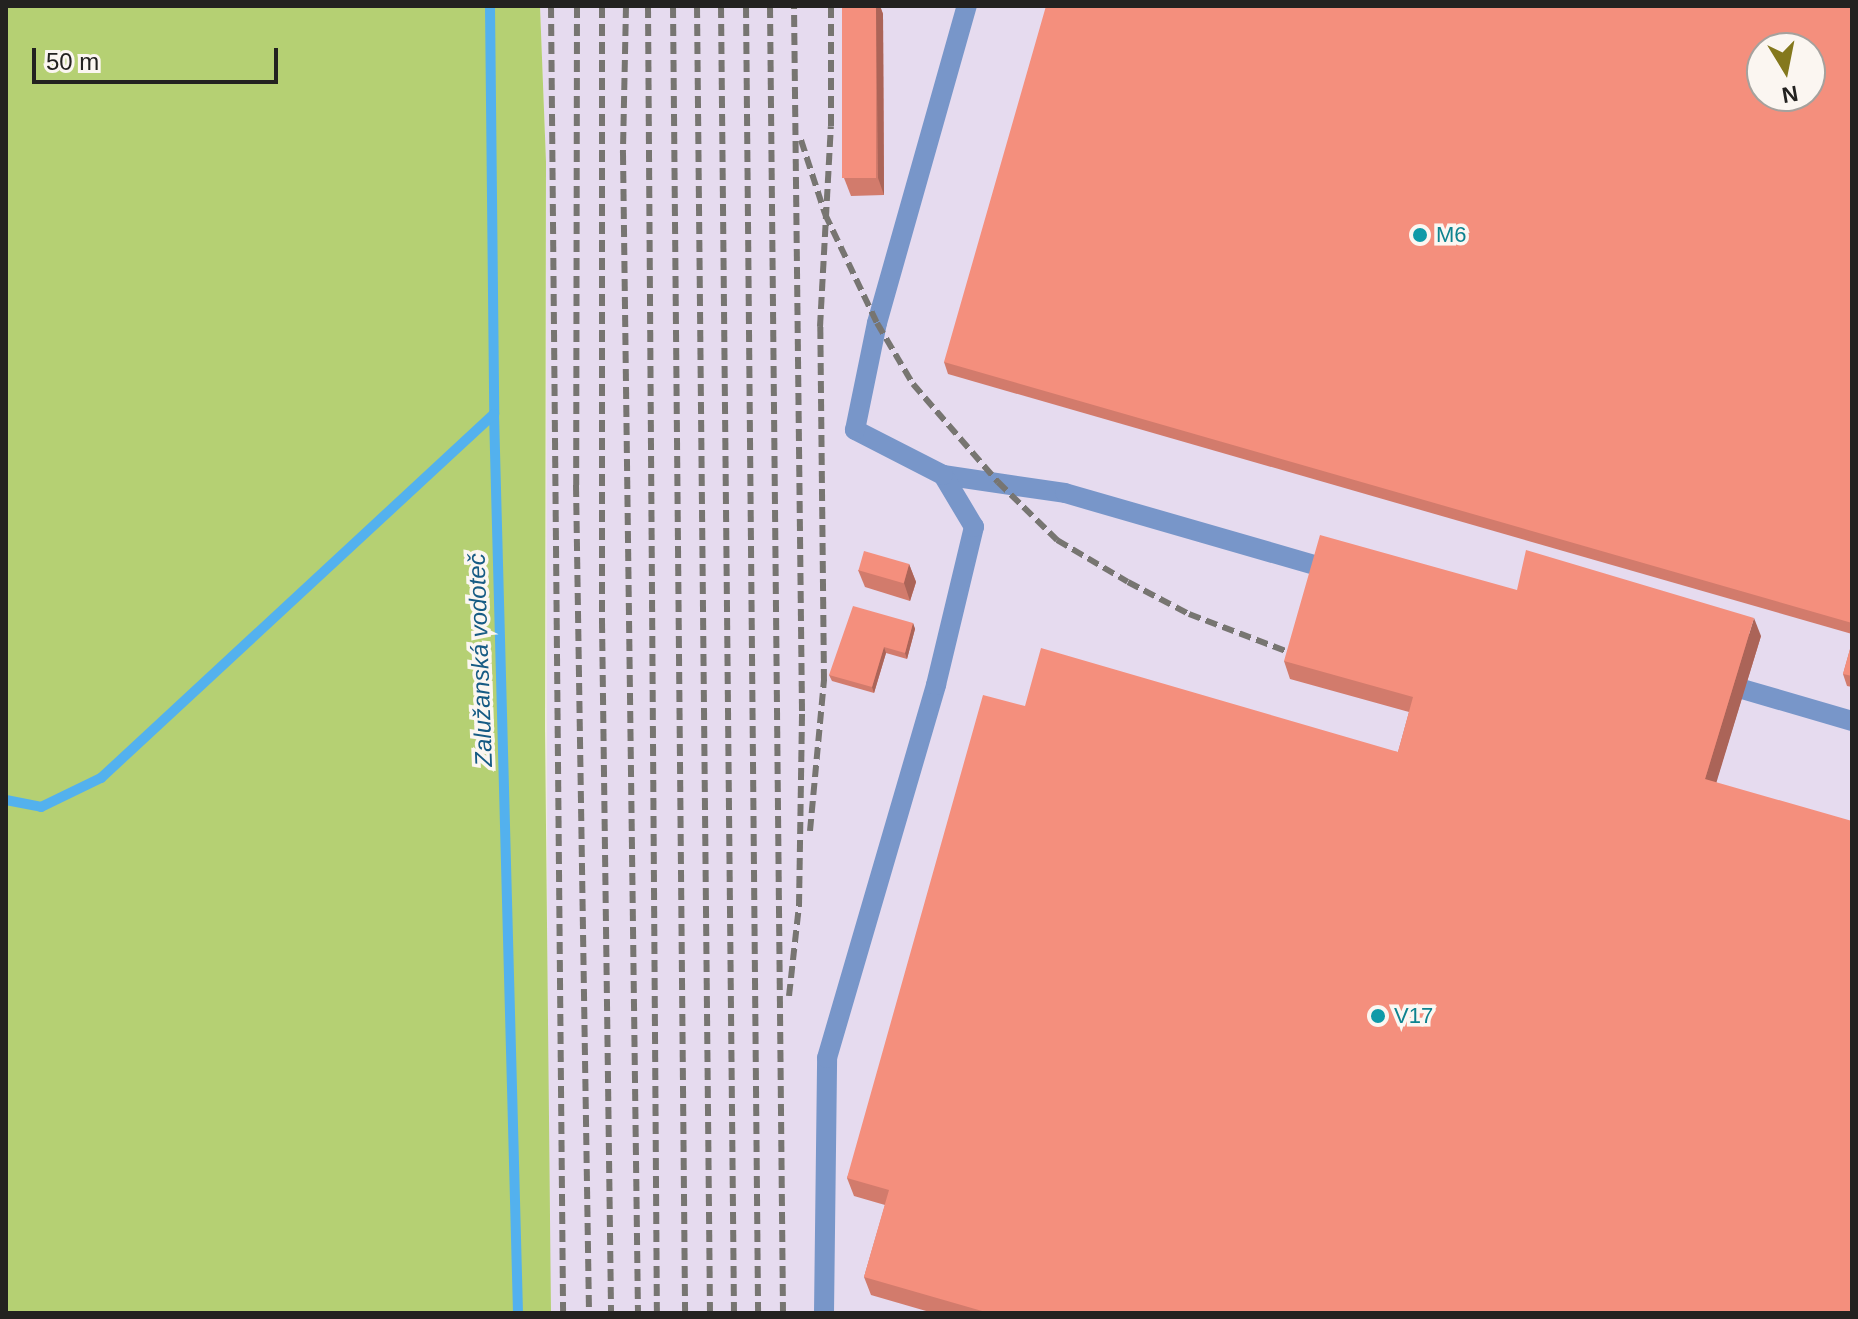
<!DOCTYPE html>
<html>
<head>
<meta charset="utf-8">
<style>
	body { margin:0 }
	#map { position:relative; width:1858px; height:1319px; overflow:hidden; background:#eee9e4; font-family:Helvetica,sans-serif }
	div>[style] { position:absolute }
	.industrial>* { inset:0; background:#e6dbef }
	.green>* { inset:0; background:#b5d073 }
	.stream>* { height:10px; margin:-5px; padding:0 5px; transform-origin:5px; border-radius:5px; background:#53b1ee }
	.minor>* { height:20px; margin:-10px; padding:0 10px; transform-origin:10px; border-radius:10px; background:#7896c9 }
	.rail>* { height:6px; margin-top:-3px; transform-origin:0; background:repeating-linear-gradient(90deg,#777571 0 12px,transparent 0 18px) }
	.wall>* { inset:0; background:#d27b6c }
	.shaded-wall>* { inset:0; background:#ab6458 }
	.building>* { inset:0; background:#f48f7d; transform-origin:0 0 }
	.dots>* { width:22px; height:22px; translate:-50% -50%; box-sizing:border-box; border:4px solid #fbf6f1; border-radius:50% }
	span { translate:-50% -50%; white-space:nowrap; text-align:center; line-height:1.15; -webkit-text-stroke:7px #fbf6f1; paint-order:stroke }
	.culture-label { font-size:22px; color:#0d838f }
	.left { translate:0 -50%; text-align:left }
	.water-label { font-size:24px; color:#165b84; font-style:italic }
	.frame { position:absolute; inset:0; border:8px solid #232220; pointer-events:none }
	.north { position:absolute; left:1746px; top:32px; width:80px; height:80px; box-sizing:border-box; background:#fbf6f1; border:2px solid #a5a19d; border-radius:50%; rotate:170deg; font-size:22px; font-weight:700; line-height:32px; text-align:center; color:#232220 }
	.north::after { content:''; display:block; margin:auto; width:28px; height:36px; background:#84781d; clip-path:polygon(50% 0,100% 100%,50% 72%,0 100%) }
	.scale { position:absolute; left:32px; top:48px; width:246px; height:36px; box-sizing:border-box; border:4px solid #232220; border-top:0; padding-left:10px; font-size:24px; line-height:28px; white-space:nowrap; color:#232220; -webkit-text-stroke:6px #fbf6f1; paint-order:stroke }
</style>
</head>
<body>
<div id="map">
	<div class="industrial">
		<div style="clip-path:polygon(evenodd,540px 6px,1852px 6px,1852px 1313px,548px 1313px,546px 162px,540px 6px,1762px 48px,1810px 48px,1810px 96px,1762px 96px,1762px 48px)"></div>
	</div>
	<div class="green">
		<div style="clip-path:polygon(6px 6px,540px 6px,546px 162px,545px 729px,551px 1313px,6px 1313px)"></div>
	</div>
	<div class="stream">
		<div style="left:490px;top:6px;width:408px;rotate:89.4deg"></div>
		<div style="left:494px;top:414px;width:899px;rotate:88.47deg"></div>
		<div style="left:6px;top:800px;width:36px;rotate:11deg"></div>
		<div style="left:41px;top:807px;width:67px;rotate:-25.8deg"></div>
		<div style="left:101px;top:778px;width:536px;rotate:-42.81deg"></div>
	</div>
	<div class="minor">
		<div style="left:943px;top:475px;width:123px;rotate:8.4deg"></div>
		<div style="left:1065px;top:493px;width:284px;rotate:16.1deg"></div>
		<div style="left:1718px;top:682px;width:140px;rotate:16.2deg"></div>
		<div style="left:824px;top:1313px;width:255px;rotate:-89.3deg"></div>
		<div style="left:827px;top:1058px;width:389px;rotate:-73.7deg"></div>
		<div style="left:936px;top:685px;width:163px;rotate:-76.5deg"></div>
		<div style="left:974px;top:527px;width:61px;rotate:-120.8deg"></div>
		<div style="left:943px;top:475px;width:99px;rotate:-152.9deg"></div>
		<div style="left:855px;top:430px;width:109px;rotate:-78.4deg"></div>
		<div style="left:877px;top:323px;width:330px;rotate:-74.2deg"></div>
	</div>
	<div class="rail">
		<div style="left:551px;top:6px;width:1307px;rotate:89.47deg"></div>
		<div style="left:577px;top:6px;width:479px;rotate:90.1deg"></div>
		<div style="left:576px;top:485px;width:828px;rotate:89.1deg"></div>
		<div style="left:602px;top:6px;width:615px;rotate:90deg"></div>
		<div style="left:602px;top:621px;width:692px;rotate:89.25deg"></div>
		<div style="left:626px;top:6px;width:147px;rotate:91.2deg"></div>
		<div style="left:623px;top:153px;width:1160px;rotate:89.26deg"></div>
		<div style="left:648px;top:6px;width:1307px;rotate:89.61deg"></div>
		<div style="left:673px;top:6px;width:1307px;rotate:89.47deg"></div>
		<div style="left:697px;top:6px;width:1307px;rotate:89.43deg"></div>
		<div style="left:721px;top:6px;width:1307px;rotate:89.43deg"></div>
		<div style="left:746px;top:6px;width:1307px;rotate:89.47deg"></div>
		<div style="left:770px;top:6px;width:1307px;rotate:89.43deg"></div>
		<div style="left:801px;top:140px;width:78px;rotate:72deg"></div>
		<div style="left:825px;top:214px;width:121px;rotate:64.5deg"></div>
		<div style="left:877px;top:323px;width:71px;rotate:59.5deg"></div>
		<div style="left:913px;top:384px;width:130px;rotate:49.1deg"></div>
		<div style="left:998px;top:482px;width:83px;rotate:44.5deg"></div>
		<div style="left:1057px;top:540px;width:82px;rotate:30.6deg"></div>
		<div style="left:1128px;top:582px;width:69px;rotate:27.7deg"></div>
		<div style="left:1189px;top:614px;width:126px;rotate:20.9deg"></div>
		<div style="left:810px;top:831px;width:151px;rotate:-84.7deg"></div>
		<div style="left:824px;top:681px;width:354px;rotate:-90.6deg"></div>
		<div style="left:820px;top:327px;width:201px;rotate:-86.9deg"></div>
		<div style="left:831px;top:126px;width:120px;rotate:-90deg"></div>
		<div style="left:789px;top:996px;width:91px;rotate:-83.7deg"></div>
		<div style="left:799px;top:906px;width:195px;rotate:-89.1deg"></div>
		<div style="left:802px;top:711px;width:705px;rotate:-90.65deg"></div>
	</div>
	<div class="wall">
		<div style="clip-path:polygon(842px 6px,880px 6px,883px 14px,884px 195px,851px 196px,844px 178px)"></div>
		<div style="clip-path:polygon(1852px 6px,1852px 634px,948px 374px,944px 362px)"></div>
		<div style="clip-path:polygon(909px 564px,916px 582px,910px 601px,865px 587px,858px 570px)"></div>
		<div style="clip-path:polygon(1517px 590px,1761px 636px,1716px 782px,1852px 1313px,933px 1313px,871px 1295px,864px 1277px,885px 1205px,854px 1196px,847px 1178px,1025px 706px,1398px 752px,1409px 712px,1290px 679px,1284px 661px)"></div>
		<div style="clip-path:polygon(913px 623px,915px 629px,907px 659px,886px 653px,874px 693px,832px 681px,829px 675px)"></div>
		<div style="clip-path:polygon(1852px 642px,1852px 687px,1847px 686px,1843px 674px)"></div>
	</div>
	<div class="shaded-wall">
		<div style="clip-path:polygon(876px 6px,880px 6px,883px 14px,884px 195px,878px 178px)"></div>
		<div style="clip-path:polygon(909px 564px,916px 582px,910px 601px,904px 583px)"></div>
		<div style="clip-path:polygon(1754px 618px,1761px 636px,1712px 797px,1705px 779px)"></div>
		<div style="clip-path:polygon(913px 623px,915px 629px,907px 659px,905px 653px)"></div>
		<div style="clip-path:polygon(884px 647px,886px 653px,874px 693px,872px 687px)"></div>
	</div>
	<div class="building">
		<div style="left:842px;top:6px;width:34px;height:172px"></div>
		<div style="clip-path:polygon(evenodd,1046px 6px,1852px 6px,1852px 623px,944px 362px,1046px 6px,1762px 48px,1810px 48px,1810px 96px,1762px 96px,1762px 48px)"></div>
		<div style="clip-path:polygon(1320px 535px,1517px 590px,1526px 550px,1754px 618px,1705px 779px,1852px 821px,1852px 1313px,989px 1313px,864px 1277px,889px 1190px,847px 1178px,983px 695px,1025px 706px,1041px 648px,1398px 752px,1413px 697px,1284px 661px)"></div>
		<div style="left:864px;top:551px;width:47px;height:20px;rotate:16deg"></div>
		<div style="clip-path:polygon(853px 606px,913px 623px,905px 653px,884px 647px,872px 687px,829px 675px)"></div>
		<div style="clip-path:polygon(1852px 642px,1852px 676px,1843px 674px)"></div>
	</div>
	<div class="dots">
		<div style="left:1420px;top:235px;background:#0f9aa8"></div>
		<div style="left:1378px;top:1016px;background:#0f9aa8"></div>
	</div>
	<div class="culture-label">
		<span class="left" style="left:1436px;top:235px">M6</span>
		<span class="left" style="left:1394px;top:1016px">V17</span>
	</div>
	<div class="water-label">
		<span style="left:480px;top:660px;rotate:-92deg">Zalužanská vodoteč</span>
	</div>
	<div class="frame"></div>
	<div class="north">N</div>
	<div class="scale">50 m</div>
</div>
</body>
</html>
